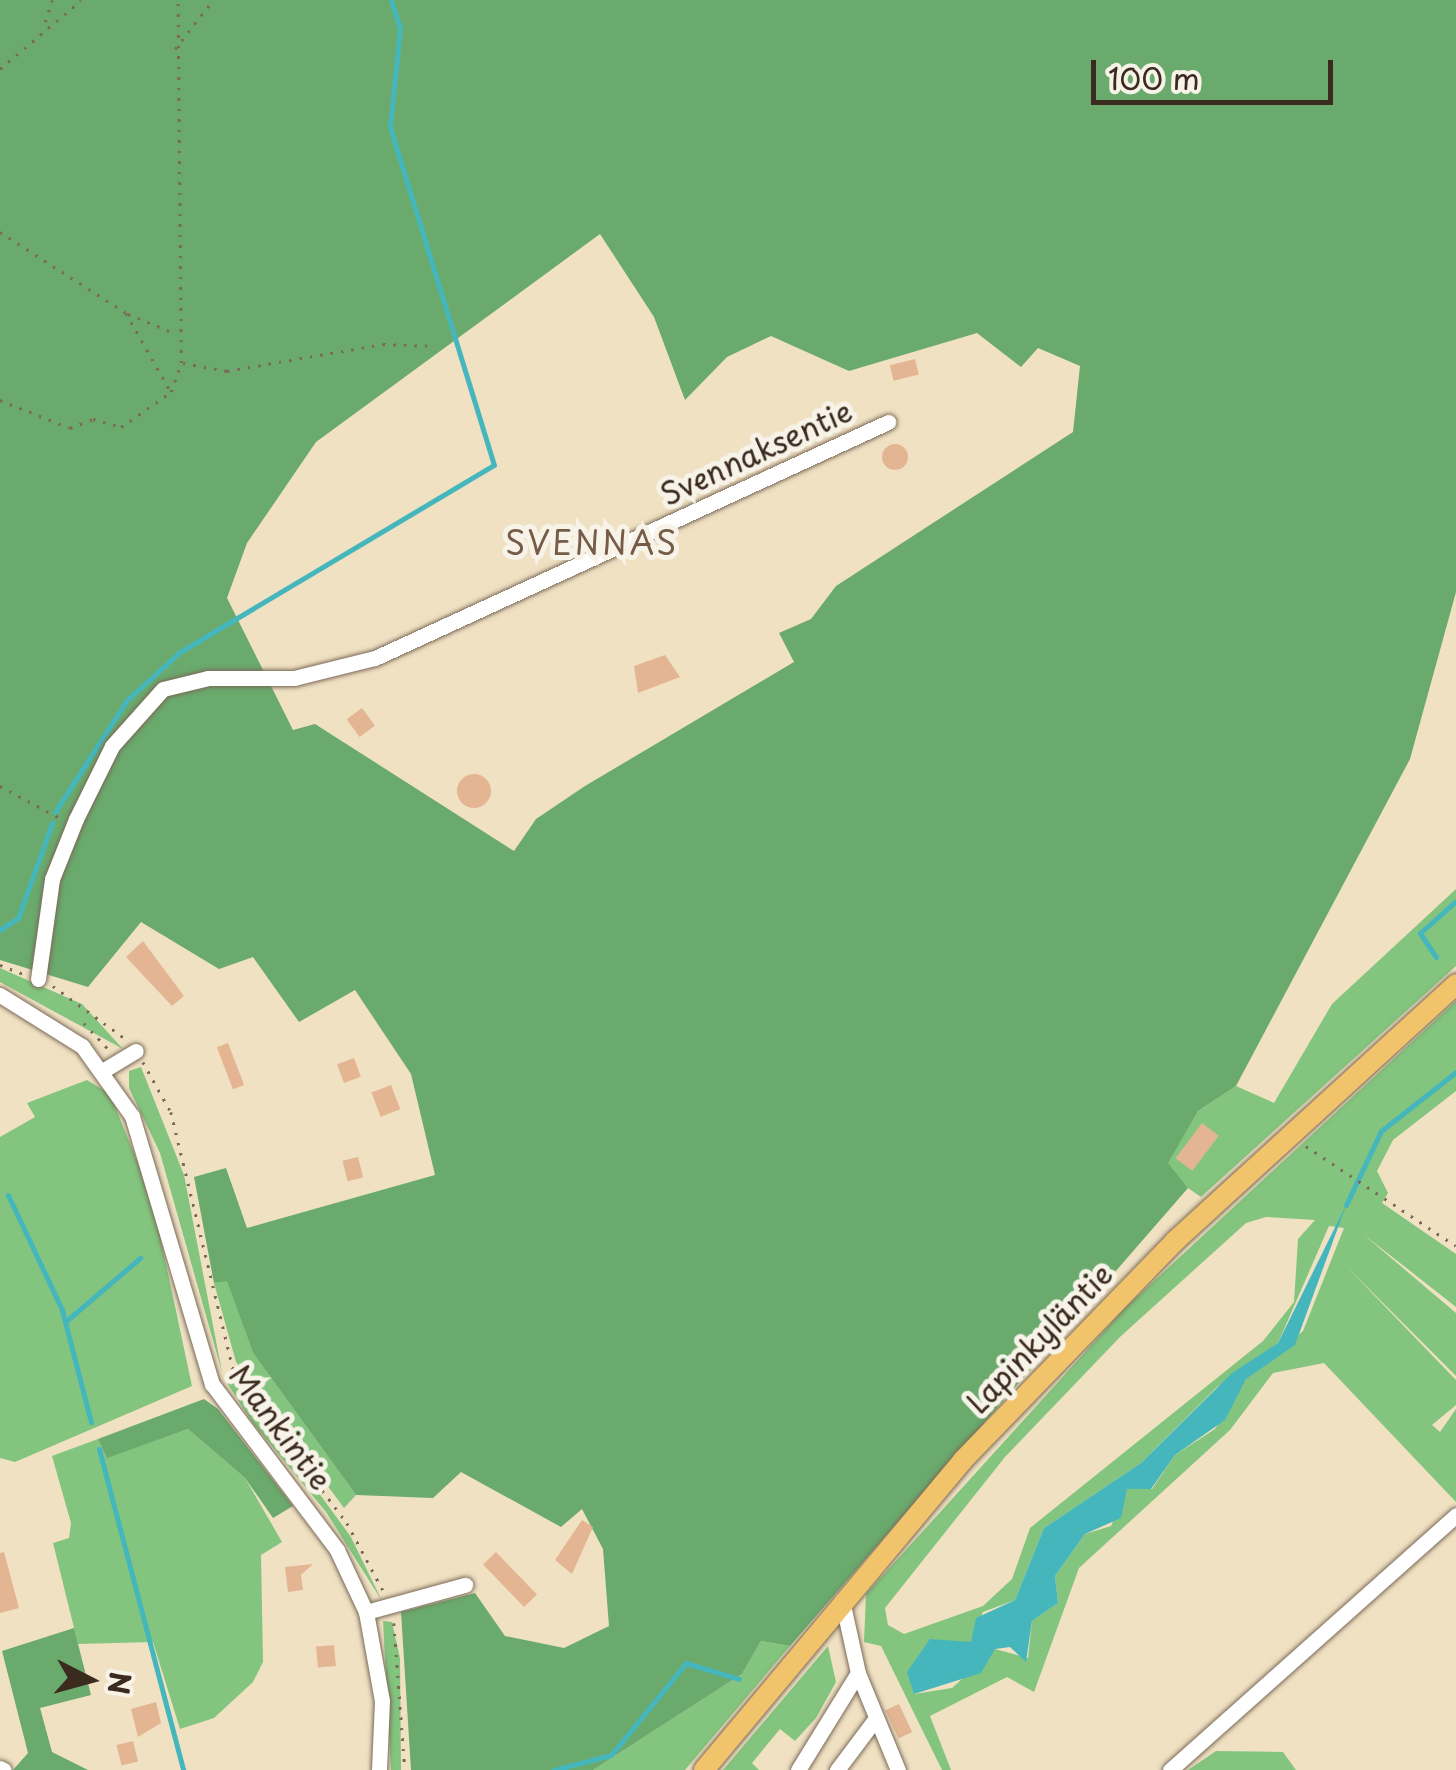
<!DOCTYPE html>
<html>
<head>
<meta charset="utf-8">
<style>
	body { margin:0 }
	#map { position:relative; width:1456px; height:1770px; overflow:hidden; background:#f0e1c3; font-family:"Playpen Sans",sans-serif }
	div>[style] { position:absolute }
	.green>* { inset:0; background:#83c57e }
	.forest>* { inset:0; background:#6aaa6d }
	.water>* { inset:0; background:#46b6bd }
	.stream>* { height:5px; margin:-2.5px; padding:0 2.5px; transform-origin:2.5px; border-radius:2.5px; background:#46b6bd }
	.building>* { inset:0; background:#e3b593; transform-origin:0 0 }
	.round { border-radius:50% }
	.path>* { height:2.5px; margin-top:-1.25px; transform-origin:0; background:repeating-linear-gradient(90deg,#7a6a58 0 2.5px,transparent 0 10.5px) }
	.roads { filter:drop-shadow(0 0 2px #7a6a58) drop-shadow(0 0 2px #7a6a58) }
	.minor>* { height:15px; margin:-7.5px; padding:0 7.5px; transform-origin:7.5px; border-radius:7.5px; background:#fff }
	.major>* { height:20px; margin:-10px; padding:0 10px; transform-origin:10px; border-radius:10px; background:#f1c36a }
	span { translate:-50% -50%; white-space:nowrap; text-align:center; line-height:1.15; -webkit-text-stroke:10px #f7f3e8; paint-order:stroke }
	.street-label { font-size:30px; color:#3b2a1e }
	.neighbourhood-label { font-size:32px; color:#765b47; letter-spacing:2.5px }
	.north { position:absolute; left:40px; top:1630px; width:100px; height:100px; -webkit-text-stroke:8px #f7f3e8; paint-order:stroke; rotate:96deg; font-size:28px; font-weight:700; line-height:40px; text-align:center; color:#3b2a1e }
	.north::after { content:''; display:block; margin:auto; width:35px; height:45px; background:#3b2a1e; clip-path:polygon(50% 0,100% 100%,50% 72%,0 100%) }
	.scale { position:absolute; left:1091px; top:60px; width:242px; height:45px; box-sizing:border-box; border:5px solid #3b2a1e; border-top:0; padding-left:12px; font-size:30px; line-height:35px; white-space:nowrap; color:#3b2a1e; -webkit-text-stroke:8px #f7f3e8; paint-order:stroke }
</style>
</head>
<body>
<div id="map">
	<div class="green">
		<div style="clip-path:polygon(1456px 889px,1456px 966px,1201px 1197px,1188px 1188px,1167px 1163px,1198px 1111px,1236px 1086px,1274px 1103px,1332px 1004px)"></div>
		<div style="clip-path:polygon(0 968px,82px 1004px,123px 1049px,0 982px)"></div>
		<div style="clip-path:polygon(evenodd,1456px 1001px,1456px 1091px,1393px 1140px,1377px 1171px,1388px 1193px,1382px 1203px,1456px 1254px,1456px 1307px,1363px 1234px,1456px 1313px,1456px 1376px,1345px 1265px,1456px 1380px,1456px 1405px,1432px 1425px,1440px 1432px,1456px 1409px,1456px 1502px,1324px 1363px,1273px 1373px,1230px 1430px,1079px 1568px,1034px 1692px,1007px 1677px,930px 1716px,951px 1770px,942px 1770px,881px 1646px,864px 1642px,866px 1594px,1126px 1307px,1456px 1001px,1266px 1217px,1315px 1220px,1298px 1239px,1294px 1302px,1263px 1341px,1030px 1528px,1012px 1579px,983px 1606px,904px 1634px,888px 1625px,885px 1608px,1005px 1457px,1121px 1336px,1246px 1223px,1266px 1217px,1456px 1001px,1329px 1226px,1344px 1228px,1303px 1331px,1246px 1379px,1215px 1429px,1175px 1455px,1152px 1489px,1127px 1489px,1111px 1526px,1085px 1534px,1055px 1576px,1058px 1603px,1032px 1621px,1028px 1658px,995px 1649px,952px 1688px,914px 1694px,913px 1664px,971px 1642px,983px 1612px,1015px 1600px,1044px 1528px,1141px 1463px,1217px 1387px,1278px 1343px,1329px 1226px)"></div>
		<div style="clip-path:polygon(141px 1067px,184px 1175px,222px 1372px,160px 1153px,129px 1088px,129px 1071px)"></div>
		<div style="clip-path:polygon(87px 1080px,110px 1094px,152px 1198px,192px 1386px,15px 1462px,0 1458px,0 1137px,35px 1117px,27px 1103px)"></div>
		<div style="clip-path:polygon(227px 1280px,253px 1353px,356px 1495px,344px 1508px,236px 1362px,214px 1283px)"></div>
		<div style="clip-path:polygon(237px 1381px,351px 1537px,382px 1601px,326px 1512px,252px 1422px,227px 1383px)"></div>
		<div style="clip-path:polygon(188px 1429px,245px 1478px,282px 1542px,261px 1555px,263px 1662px,253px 1682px,214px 1718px,180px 1729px,153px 1642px,78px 1644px,53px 1543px,69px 1538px,71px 1523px,52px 1456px,98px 1439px,107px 1457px)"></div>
		<div style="clip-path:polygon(383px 1621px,392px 1622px,400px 1658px,401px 1770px,391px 1770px)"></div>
		<div style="clip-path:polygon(761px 1641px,790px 1646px,685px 1770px,593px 1770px,742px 1674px)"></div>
		<div style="clip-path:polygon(828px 1646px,836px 1682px,816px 1718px,795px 1741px,780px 1729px,752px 1763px,759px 1770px,723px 1770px)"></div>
		<div style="clip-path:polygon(1216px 1751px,1283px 1752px,1296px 1770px,1188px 1770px)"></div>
	</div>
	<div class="forest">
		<div style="clip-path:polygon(evenodd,0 0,1456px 0,1456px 592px,1410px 759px,1236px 1086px,1198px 1111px,1168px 1163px,1188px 1188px,790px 1646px,761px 1641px,742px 1674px,593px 1770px,411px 1770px,401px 1612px,475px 1593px,505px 1636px,564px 1648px,609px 1626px,603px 1549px,582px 1509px,561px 1527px,461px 1472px,433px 1498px,356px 1495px,253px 1353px,227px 1281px,214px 1283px,194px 1177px,226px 1168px,247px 1228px,435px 1175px,411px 1074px,355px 990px,299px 1022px,253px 957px,219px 969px,141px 922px,88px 987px,0 960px,0 0,600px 234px,654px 317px,685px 400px,727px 357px,771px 336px,849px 371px,977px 333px,1021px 367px,1038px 348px,1080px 366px,1073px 432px,836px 586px,811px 619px,779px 633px,794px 662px,585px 786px,536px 819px,514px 851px,315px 724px,293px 730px,227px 598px,247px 543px,316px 442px,600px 234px)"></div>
		<div style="clip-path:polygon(204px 1399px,218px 1409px,293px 1506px,273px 1518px,245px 1478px,188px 1429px,107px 1458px,98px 1439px)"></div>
		<div style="clip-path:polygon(74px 1628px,91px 1695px,40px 1708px,52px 1752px,88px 1770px,13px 1770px,28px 1753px,2px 1651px)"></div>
	</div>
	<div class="water">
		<div style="clip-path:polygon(1347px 1203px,1295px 1345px,1246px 1379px,1225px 1420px,1175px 1455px,1151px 1489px,1127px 1489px,1121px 1518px,1085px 1534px,1055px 1576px,1058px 1603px,1032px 1621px,1026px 1662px,1010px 1647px,995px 1649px,981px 1673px,914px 1694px,907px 1672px,930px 1639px,971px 1642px,976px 1618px,1015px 1600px,1044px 1528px,1141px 1463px,1232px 1373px,1278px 1343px)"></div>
	</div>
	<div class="stream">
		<div style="left:55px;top:812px;width:133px;rotate:-57.3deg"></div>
		<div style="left:127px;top:700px;width:72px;rotate:-42.2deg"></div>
		<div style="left:180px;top:652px;width:365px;rotate:-30.8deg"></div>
		<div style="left:494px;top:465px;width:354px;rotate:-107.1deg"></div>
		<div style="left:390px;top:127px;width:100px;rotate:-84.2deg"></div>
		<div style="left:400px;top:28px;width:29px;rotate:-108deg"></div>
		<div style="left:0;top:930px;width:22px;rotate:-34deg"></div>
		<div style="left:18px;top:918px;width:101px;rotate:-70.3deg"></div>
		<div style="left:1436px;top:957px;width:29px;rotate:-124deg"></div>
		<div style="left:1420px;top:933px;width:48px;rotate:-41.6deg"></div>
		<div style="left:8px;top:1195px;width:127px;rotate:64.8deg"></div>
		<div style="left:62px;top:1310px;width:116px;rotate:75.5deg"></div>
		<div style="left:1346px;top:1205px;width:82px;rotate:-64.7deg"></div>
		<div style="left:1381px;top:1131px;width:95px;rotate:-38.2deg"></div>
		<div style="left:65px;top:1322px;width:99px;rotate:-40.5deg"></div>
		<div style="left:99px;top:1449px;width:332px;rotate:75.3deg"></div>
		<div style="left:554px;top:1770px;width:59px;rotate:-14.7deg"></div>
		<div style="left:611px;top:1755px;width:119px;rotate:-50.8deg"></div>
		<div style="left:686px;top:1663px;width:55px;rotate:16.8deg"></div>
	</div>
	<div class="building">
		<div style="left:915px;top:359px;width:16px;height:26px;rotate:76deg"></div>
		<div class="round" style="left:882px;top:444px;width:26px;height:26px"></div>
		<div style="clip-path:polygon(665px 655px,680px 677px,638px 693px,634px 666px)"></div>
		<div style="left:362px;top:708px;width:22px;height:19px;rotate:54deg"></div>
		<div class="round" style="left:457px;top:774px;width:34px;height:34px"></div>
		<div style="clip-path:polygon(143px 941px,184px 996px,172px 1006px,126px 957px)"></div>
		<div style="left:228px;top:1043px;width:45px;height:12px;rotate:69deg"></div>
		<div style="left:354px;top:1058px;width:20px;height:18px;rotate:70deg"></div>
		<div style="left:391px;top:1085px;width:26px;height:21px;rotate:69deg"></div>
		<div style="left:1202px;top:1123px;width:21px;height:44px;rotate:37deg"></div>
		<div style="left:358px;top:1157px;width:21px;height:16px;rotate:76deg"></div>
		<div style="clip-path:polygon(582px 1520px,593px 1527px,572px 1574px,555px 1560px)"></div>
		<div style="clip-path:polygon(4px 1552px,19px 1608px,0 1613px,0 1553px)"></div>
		<div style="left:496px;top:1552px;width:59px;height:18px;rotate:46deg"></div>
		<div style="clip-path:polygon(313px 1564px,301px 1575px,303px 1590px,288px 1592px,285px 1567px)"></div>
		<div style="left:334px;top:1645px;width:21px;height:18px;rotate:85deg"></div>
		<div style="clip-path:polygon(156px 1702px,161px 1723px,138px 1737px,131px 1709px)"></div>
		<div style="left:899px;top:1704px;width:31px;height:15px;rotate:65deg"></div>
		<div style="left:133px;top:1741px;width:21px;height:17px;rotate:76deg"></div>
	</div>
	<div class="path">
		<div style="left:45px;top:22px;width:23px;rotate:-72deg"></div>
		<div style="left:175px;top:49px;width:62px;rotate:-52.2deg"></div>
		<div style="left:0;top:69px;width:106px;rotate:-40.4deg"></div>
		<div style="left:0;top:232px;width:150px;rotate:32.7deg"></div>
		<div style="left:126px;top:313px;width:89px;rotate:60.3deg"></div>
		<div style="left:128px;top:314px;width:52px;rotate:22.6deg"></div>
		<div style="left:183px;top:363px;width:45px;rotate:10.3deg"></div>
		<div style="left:227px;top:371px;width:158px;rotate:-9.8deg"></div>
		<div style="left:383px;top:344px;width:52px;rotate:2.2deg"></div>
		<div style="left:0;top:400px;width:75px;rotate:21.8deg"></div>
		<div style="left:70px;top:428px;width:25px;rotate:-21deg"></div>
		<div style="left:93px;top:419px;width:29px;rotate:16deg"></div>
		<div style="left:121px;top:427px;width:61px;rotate:-35deg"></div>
		<div style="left:171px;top:392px;width:31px;rotate:-71deg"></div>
		<div style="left:181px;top:363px;width:363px;rotate:-90.5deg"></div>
		<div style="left:0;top:786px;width:68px;rotate:28.1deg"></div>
		<div style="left:0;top:965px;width:25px;rotate:21deg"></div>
		<div style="left:53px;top:986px;width:92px;rotate:36.1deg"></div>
		<div style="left:84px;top:1023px;width:35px;rotate:47deg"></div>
		<div style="left:143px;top:1062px;width:57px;rotate:60.8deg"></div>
		<div style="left:171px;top:1112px;width:268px;rotate:76.4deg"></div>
		<div style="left:234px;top:1373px;width:188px;rotate:53deg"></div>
		<div style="left:347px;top:1523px;width:78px;rotate:61.8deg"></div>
		<div style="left:1306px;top:1146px;width:180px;rotate:33.7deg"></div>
		<div style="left:394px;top:1623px;width:147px;rotate:85.7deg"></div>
	</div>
	<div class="roads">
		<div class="minor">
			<div style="left:38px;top:979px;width:101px;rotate:-82deg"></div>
			<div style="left:52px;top:879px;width:65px;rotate:-68.2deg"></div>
			<div style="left:76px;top:819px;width:81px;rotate:-63.7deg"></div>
			<div style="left:112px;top:746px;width:76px;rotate:-48.2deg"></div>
			<div style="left:163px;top:689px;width:46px;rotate:-13.7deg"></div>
			<div style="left:208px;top:678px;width:86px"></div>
			<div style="left:294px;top:678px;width:83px;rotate:-13.9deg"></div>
			<div style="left:375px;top:658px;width:565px;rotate:-24.7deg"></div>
			<div style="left:0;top:995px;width:97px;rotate:31.9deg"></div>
			<div style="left:82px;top:1046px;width:86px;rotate:54.5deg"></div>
			<div style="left:132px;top:1116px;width:280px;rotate:73.4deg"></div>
			<div style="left:212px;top:1384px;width:208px;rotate:53deg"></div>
			<div style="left:337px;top:1550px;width:68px;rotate:64.9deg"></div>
			<div style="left:366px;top:1612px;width:90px;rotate:79.8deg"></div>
			<div style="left:382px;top:1701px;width:69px;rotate:92.5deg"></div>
			<div style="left:104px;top:1070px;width:37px;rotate:-31deg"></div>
			<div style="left:366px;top:1612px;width:103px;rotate:-15.3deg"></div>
			<div style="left:858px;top:1673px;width:105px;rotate:67.6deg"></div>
			<div style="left:0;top:1768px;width:4px;rotate:27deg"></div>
			<div style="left:798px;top:1770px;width:114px;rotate:-58.3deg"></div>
			<div style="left:858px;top:1673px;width:75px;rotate:-102.4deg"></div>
			<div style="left:837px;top:1770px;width:65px;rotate:-53.1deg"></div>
			<div style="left:1170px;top:1770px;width:383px;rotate:-41.7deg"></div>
		</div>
		<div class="major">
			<div style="left:704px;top:1770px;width:404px;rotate:-50.1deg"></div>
			<div style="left:963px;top:1460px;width:305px;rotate:-45.9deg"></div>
			<div style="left:1175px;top:1241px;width:381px;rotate:-42.4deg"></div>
		</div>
	</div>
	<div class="street-label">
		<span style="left:756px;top:452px;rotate:-25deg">Svennaksentie</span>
		<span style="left:1039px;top:1338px;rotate:-46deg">Lapinkyläntie</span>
		<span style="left:281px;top:1427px;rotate:53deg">Mankintie</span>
	</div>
	<div class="neighbourhood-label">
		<span style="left:592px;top:542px">SVENNAS</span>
	</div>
	<div class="north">N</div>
	<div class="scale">100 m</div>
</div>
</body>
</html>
